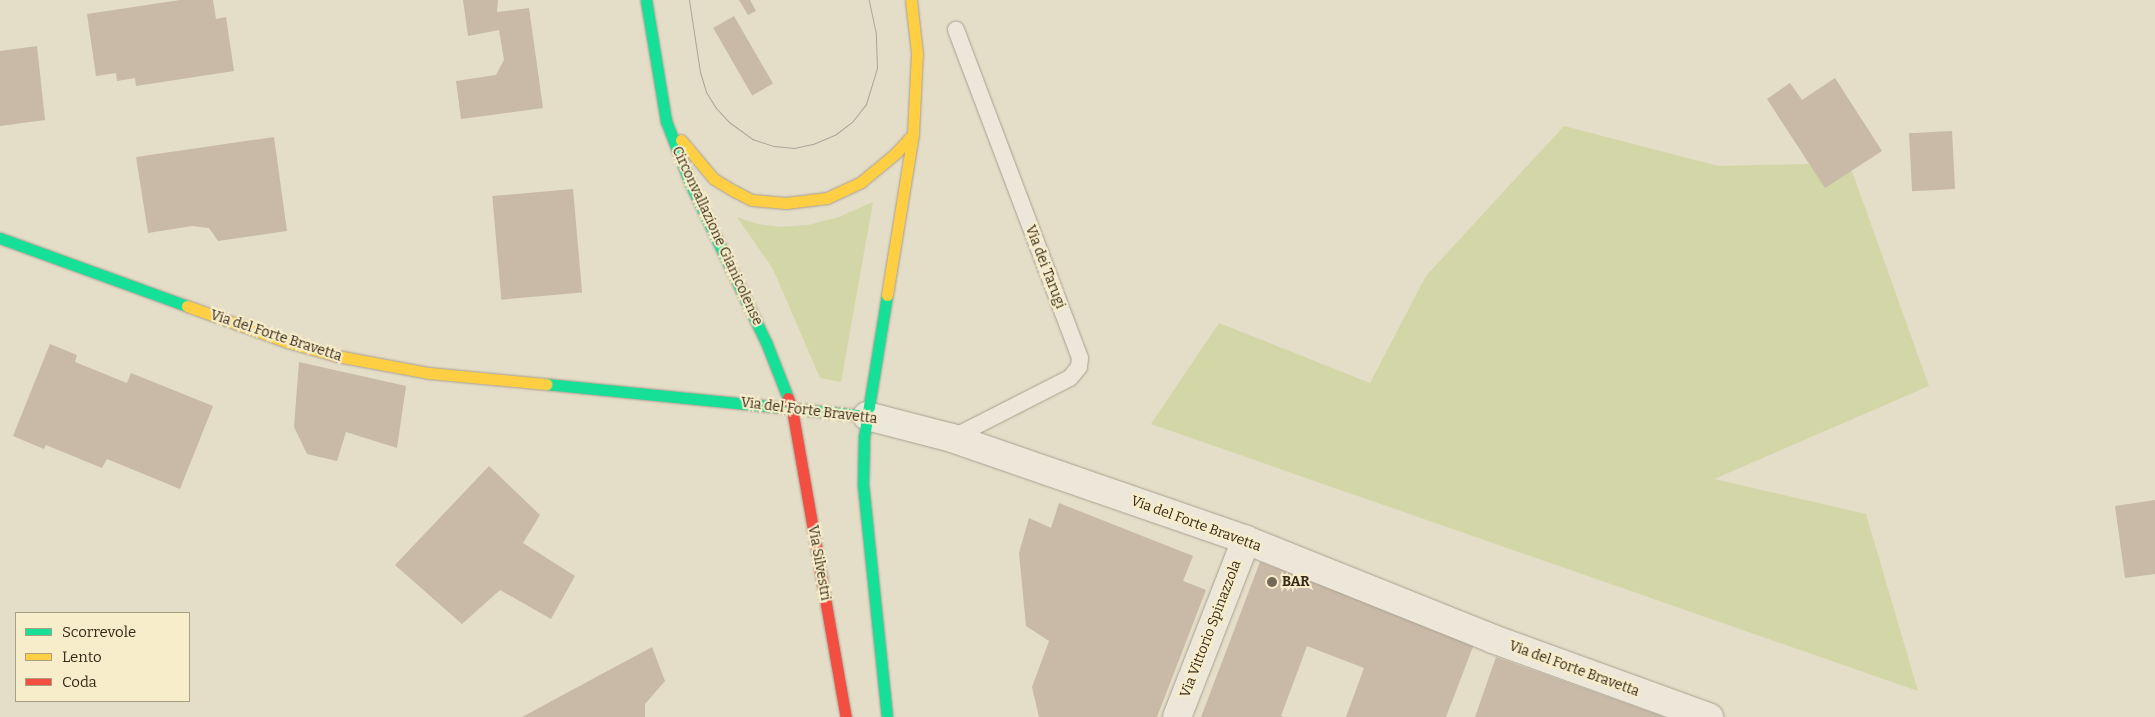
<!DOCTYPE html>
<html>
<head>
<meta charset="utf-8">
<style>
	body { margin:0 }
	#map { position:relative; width:2155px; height:717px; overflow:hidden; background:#e4ddc7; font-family:Bitter,serif }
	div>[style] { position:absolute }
	.green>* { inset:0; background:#d3d6a7 }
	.building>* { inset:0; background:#c8baa7; transform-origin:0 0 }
	.roads { filter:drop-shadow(0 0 1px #a8a091) drop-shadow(0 0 1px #a8a091) }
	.lane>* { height:16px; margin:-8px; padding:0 8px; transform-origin:8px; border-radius:8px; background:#ece7d9 }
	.street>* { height:28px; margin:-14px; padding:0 14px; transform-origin:14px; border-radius:14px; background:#ece7d9 }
	.fast>* { height:11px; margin:-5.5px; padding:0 5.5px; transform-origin:5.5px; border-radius:5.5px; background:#16e098 }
	.slow>* { height:11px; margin:-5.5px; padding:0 5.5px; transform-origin:5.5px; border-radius:5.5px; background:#ffcf43 }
	.jam>* { height:11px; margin:-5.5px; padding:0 5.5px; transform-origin:5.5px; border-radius:5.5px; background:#f24e42 }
	.tram>* { height:1px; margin:-0.5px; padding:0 0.5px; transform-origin:0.5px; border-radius:0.5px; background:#aaa59a }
	.dots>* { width:14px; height:14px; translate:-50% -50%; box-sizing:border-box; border:2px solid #f8edca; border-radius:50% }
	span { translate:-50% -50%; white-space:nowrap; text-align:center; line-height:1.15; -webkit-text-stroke:4px #f8edca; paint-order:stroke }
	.street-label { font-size:14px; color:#372919 }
	.poi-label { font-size:14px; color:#372919; font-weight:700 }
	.left { translate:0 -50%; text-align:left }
	.legend { position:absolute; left:15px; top:612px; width:175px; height:90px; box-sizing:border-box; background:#f8edca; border:1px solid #ab9f83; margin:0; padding:6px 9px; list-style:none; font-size:15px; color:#372919 }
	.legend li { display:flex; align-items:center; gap:10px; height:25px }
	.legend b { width:25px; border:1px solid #ab9f83 }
</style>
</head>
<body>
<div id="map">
	<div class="green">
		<div style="clip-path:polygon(1564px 126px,1718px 166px,1849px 163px,1929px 386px,1714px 479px,1866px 514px,1918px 691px,1151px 424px,1219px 323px,1370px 383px,1426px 276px)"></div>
		<div style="clip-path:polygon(873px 202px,841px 382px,820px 378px,773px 269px,737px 217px,758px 224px,779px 227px,808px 225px,839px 217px)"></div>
	</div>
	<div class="building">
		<div style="clip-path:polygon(180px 0,213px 0,216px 19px,226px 17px,234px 71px,136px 86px,135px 78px,117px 81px,116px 73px,96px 76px,87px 14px)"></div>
		<div style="clip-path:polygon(463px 0,498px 0,497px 12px,529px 8px,543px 108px,461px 119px,456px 81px,496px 75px,504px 60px,499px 30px,468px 36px)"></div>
		<div style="clip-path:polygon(739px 0,750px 0,756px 11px,748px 15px)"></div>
		<div style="left:734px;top:16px;width:78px;height:24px;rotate:60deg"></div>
		<div style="clip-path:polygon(37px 46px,45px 120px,0 126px,0 51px)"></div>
		<div style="clip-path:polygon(1835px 78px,1882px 151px,1825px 188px,1767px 99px,1790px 83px,1802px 100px)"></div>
		<div style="left:1952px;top:131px;width:58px;height:43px;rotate:87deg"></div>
		<div style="clip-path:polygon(274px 137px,287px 231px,218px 241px,209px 228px,192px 226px,148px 233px,136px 157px)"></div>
		<div style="left:573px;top:189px;width:104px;height:81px;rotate:85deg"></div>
		<div style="clip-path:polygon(50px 344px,77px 355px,75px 362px,127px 383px,131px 373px,213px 406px,180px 489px,107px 459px,102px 468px,46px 445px,44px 449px,13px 436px)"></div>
		<div style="clip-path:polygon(299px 362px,406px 386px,397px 448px,346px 432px,337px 461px,307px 454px,294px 427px)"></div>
		<div style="clip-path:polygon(489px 466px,540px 515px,523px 543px,575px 576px,551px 619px,500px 590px,462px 624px,395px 565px)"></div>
		<div style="clip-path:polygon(2155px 500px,2155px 574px,2125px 578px,2115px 506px)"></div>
		<div style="clip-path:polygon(1059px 503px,1193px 556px,1183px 581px,1206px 590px,1157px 717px,1039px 717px,1032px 687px,1049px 641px,1026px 626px,1019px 553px,1029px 518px,1051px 528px)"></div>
		<div style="clip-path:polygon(1260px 562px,1474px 644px,1446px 717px,1346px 717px,1364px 668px,1307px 646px,1281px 716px,1284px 717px,1201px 717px)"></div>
		<div style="clip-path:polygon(652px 647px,665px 681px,645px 704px,645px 717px,522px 717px)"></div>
		<div style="clip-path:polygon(1496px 657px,1665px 717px,1475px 717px)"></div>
	</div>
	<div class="roads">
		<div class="lane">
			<div style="left:952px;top:438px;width:132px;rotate:-27deg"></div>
			<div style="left:1070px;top:378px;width:14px;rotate:-51deg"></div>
			<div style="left:1079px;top:367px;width:9px;rotate:-84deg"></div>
			<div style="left:1080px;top:358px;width:351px;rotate:-110.7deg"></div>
		</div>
		<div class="street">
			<div style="left:867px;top:416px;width:88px;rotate:14.5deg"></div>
			<div style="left:952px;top:438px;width:311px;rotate:19.1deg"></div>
			<div style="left:1246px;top:540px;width:266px;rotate:21.8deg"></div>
			<div style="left:1493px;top:639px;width:230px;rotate:19.9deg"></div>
			<div style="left:1177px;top:717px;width:190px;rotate:-68.7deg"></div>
		</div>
		<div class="fast">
			<div style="left:646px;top:0;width:123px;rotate:80.6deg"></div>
			<div style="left:666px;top:121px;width:66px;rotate:68.8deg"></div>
			<div style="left:690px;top:183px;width:176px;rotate:64.5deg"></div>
			<div style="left:766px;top:342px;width:60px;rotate:68.6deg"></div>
			<div style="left:0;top:238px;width:199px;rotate:20deg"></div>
			<div style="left:546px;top:384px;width:323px;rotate:5.7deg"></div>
			<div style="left:887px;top:717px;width:235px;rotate:-95.9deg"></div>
			<div style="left:863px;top:483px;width:46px;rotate:-88.8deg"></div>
			<div style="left:864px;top:437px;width:144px;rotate:-80.8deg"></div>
		</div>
		<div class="slow">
			<div style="left:681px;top:140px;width:51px;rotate:49.8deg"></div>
			<div style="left:714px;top:179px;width:23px;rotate:31deg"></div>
			<div style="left:734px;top:191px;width:20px;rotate:27deg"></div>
			<div style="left:752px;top:200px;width:34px;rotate:5deg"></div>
			<div style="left:786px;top:203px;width:41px;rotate:-7deg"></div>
			<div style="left:827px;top:198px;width:38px;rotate:-25deg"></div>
			<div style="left:861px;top:182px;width:45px;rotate:-39.6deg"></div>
			<div style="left:896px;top:153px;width:25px;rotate:-48deg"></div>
			<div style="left:887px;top:295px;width:163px;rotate:-80.8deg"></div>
			<div style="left:913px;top:134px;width:81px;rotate:-87.2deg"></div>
			<div style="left:917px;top:53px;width:53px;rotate:-96.5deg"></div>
			<div style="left:187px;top:306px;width:106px;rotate:19.8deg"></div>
			<div style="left:287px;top:342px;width:52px;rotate:15.6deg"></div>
			<div style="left:337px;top:356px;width:94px;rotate:10.5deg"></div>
			<div style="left:429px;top:373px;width:118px;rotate:5.4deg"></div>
		</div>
		<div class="jam">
			<div style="left:788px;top:398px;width:12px;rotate:70deg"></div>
			<div style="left:792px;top:409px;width:313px;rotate:80.1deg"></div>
		</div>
	</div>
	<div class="tram">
		<div style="left:689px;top:0;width:73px;rotate:81.3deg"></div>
		<div style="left:700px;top:72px;width:21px;rotate:73deg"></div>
		<div style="left:706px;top:92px;width:19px;rotate:58deg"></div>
		<div style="left:716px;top:108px;width:19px;rotate:47deg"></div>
		<div style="left:729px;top:122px;width:29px;rotate:36deg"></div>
		<div style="left:752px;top:139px;width:23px;rotate:18deg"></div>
		<div style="left:774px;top:146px;width:20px;rotate:6deg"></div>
		<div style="left:794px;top:148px;width:19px;rotate:-12deg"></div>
		<div style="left:813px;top:144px;width:25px;rotate:-23deg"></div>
		<div style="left:836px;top:134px;width:20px;rotate:-37deg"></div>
		<div style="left:852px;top:122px;width:23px;rotate:-52deg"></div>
		<div style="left:866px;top:104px;width:38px;rotate:-73deg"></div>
		<div style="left:877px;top:68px;width:34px;rotate:-92deg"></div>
		<div style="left:876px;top:34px;width:35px;rotate:-102deg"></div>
	</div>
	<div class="dots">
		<div style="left:1272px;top:582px;background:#746856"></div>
	</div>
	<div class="street-label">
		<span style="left:717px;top:236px;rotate:65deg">Circonvallazione Gianicolense</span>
		<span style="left:1045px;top:267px;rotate:69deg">Via dei Tarugi</span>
		<span style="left:276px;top:336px;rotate:18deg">Via del Forte Bravetta</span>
		<span style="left:809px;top:411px;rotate:7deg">Via del Forte Bravetta</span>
		<span style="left:1196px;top:524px;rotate:20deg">Via del Forte Bravetta</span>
		<span style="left:819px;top:563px;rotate:80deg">Via Silvestri</span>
		<span style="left:1211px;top:629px;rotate:-69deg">Via Vittorio Spinazzola</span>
		<span style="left:1574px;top:669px;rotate:20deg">Via del Forte Bravetta</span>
	</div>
	<div class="poi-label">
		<span class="left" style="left:1282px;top:582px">BAR</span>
	</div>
	<ul class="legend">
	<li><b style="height:6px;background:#16e098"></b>Scorrevole</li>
	<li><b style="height:6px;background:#ffcf43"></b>Lento</li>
	<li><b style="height:6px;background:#f24e42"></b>Coda</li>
	</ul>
</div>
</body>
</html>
